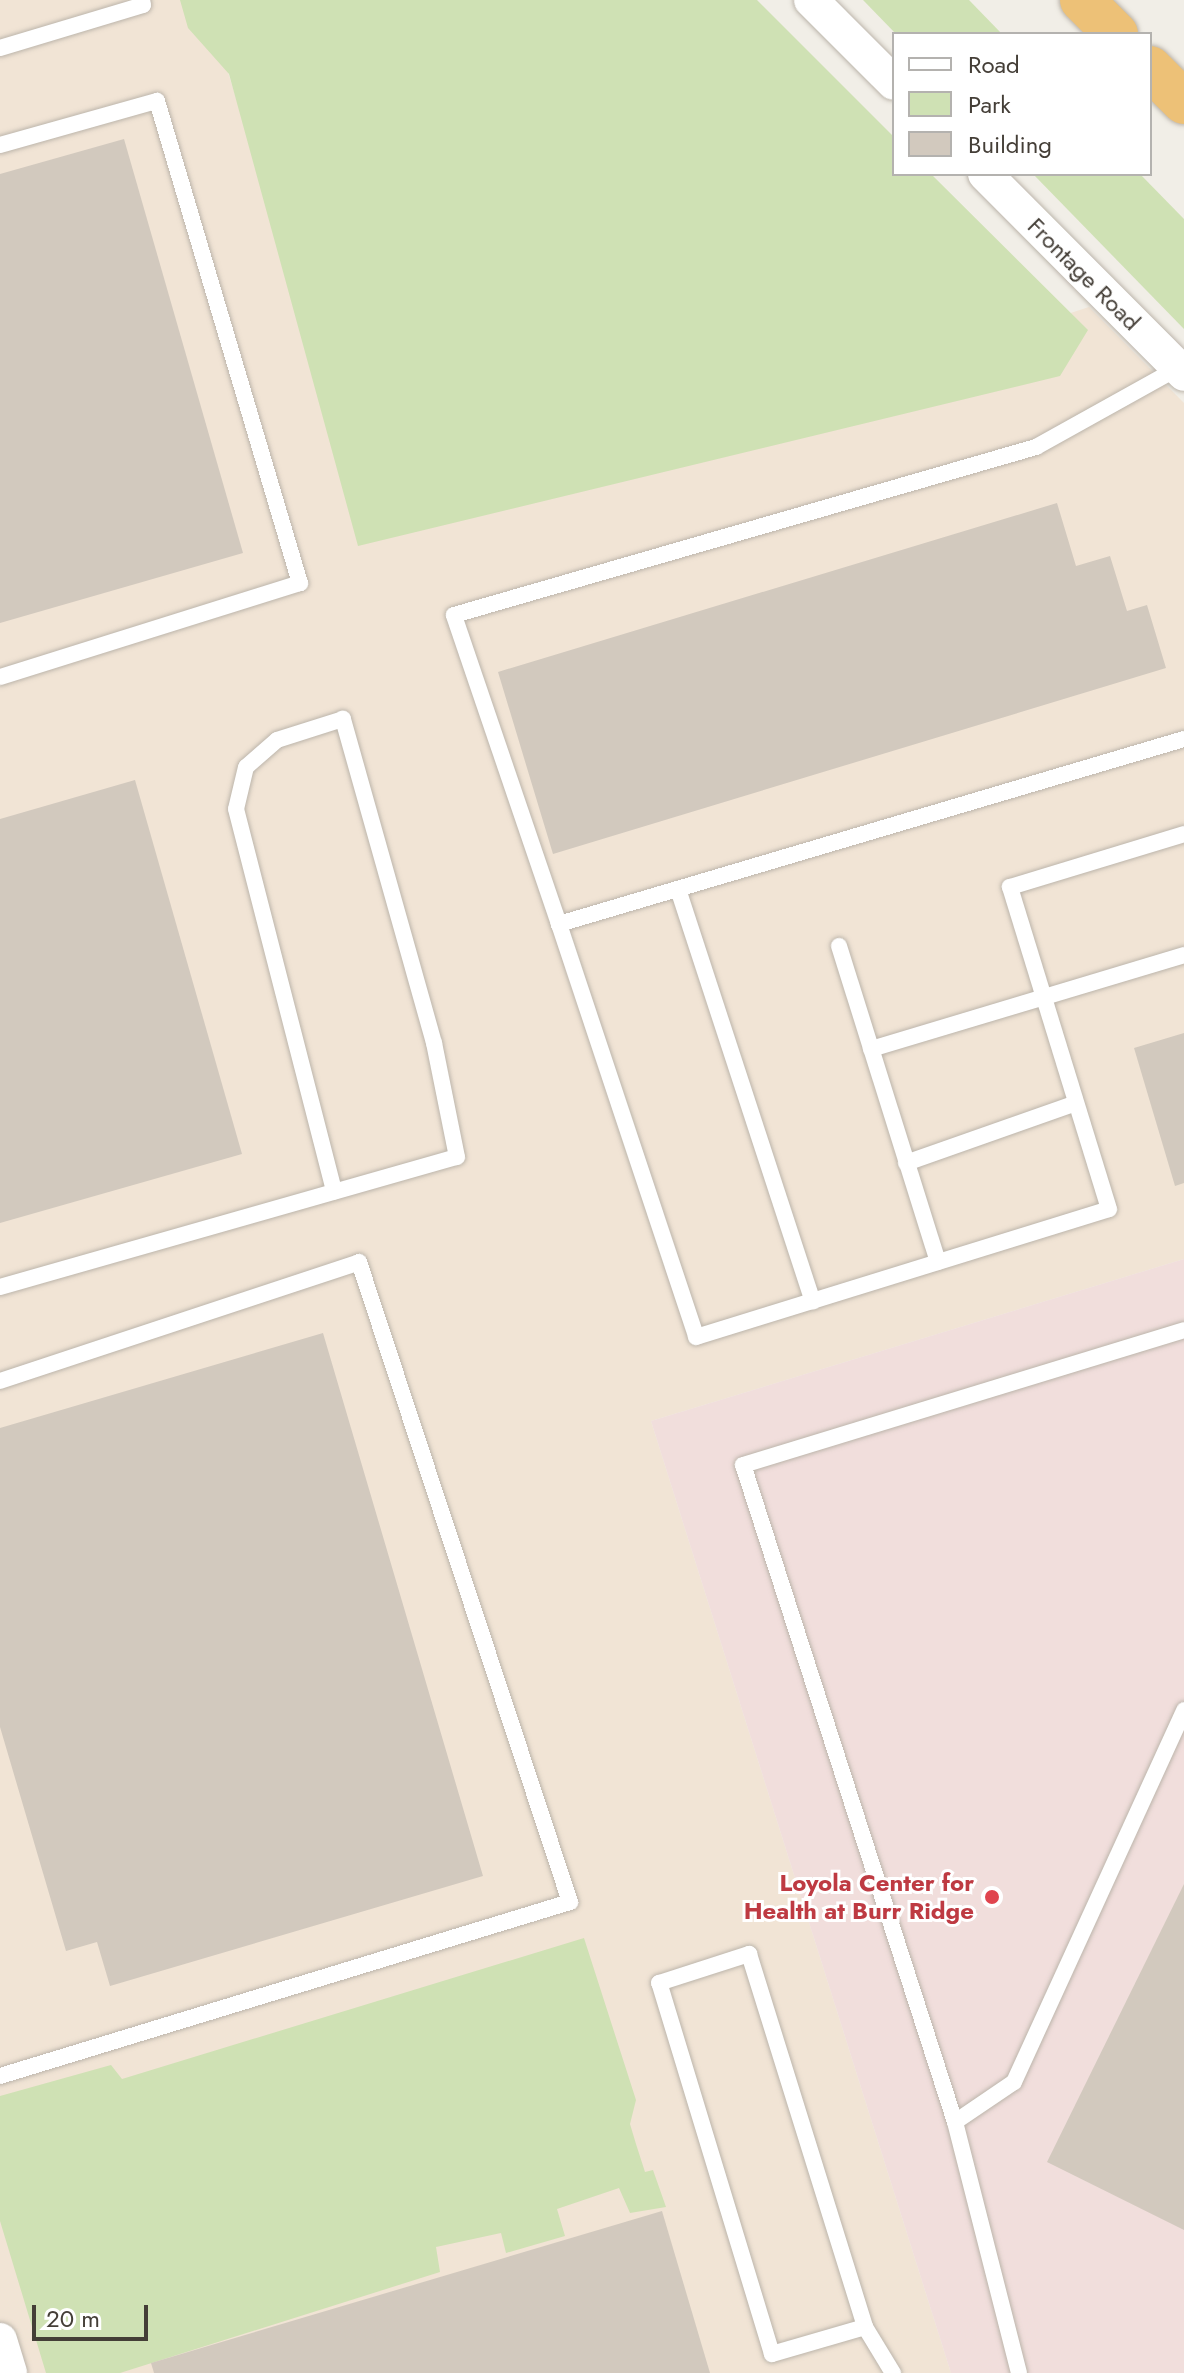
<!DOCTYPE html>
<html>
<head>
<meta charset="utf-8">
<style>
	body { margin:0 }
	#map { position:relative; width:1184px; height:2373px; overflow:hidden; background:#f1eee7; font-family:Jost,sans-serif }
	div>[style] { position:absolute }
	.commercial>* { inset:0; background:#f1e4d5 }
	.medical>* { inset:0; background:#f1dedc }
	.green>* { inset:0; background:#cfe1b4 }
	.building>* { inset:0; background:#d2c9be }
	.roads { filter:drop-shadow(0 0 2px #bcb5ab) drop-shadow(0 0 2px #bcb5ab) }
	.lane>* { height:16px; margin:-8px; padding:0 8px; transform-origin:8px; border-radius:8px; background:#fff }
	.street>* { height:34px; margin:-17px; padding:0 17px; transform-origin:17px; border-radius:17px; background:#fff }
	.highway>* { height:44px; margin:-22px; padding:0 22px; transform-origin:22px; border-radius:22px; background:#edc177 }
	.dots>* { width:22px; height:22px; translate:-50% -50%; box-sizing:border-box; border:4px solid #fff; border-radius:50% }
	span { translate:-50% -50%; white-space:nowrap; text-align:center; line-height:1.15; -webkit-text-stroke:6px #fff; paint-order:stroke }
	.street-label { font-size:24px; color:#443e37 }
	.health-label { font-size:24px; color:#be3a42; font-weight:700 }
	.right { translate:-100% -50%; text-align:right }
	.legend { position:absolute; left:892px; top:32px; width:260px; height:144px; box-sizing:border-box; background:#fff; border:2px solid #b4b2af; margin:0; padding:10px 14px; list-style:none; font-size:24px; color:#443e37 }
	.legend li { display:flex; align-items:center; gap:16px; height:40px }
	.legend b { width:40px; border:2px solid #b4b2af }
	.scale { position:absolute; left:32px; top:2305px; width:116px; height:36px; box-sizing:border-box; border:4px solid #443e37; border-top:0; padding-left:10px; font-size:24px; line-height:28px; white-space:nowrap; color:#443e37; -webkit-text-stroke:6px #fff; paint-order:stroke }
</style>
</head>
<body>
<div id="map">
	<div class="commercial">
		<div style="clip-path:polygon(0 0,206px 0,371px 540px,1089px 307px,1184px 403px,1184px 1259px,651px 1421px,951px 2373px,0 2373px)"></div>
	</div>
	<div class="medical">
		<div style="clip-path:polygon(1184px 1259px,1184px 2373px,951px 2373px,651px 1421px)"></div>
	</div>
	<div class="green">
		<div style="clip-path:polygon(180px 0,757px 0,894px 137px,894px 174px,931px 174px,1088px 330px,1060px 376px,358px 546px,229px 74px,188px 28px)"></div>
		<div style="clip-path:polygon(863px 0,969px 0,1002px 34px,896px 34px)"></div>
		<div style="clip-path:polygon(1033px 174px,1140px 174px,1184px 219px,1184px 329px)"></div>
		<div style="clip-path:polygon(584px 1938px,636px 2100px,630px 2124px,636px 2144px,645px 2172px,653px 2170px,666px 2207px,630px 2213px,619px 2188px,557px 2209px,565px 2236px,506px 2253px,501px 2233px,436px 2247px,440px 2272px,120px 2373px,46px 2373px,0 2221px,0 2096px,111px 2065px,122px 2079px)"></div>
	</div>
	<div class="building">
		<div style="clip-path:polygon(124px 139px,243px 553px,0 623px,0 174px)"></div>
		<div style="clip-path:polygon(1057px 503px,1076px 566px,1110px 556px,1127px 611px,1147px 605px,1166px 668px,553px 854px,498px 672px)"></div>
		<div style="clip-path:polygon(135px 780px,242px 1154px,0 1223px,0 819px)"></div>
		<div style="clip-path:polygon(1184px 1033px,1184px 1183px,1175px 1186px,1134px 1048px)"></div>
		<div style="clip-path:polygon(323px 1333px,483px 1876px,110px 1986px,97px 1942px,66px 1951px,0 1727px,0 1428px)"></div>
		<div style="clip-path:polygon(1184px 1884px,1184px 2230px,1047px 2162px)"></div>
		<div style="clip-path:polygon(662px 2211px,710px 2373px,154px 2373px,151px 2363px)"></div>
	</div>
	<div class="roads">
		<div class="lane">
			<div style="left:0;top:48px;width:149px;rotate:-16.7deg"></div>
			<div style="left:143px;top:5px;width:5px;rotate:-101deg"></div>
			<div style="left:0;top:145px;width:163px;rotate:-15.7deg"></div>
			<div style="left:157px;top:101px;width:503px;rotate:73.48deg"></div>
			<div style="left:300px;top:583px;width:314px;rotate:162.6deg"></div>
			<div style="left:1184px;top:739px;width:652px;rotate:163.51deg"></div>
			<div style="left:559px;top:924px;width:435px;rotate:71.6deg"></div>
			<div style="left:696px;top:1337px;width:432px;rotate:-17.2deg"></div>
			<div style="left:1109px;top:1209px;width:337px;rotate:-107.1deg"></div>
			<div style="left:1010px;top:887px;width:182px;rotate:-16.9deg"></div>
			<div style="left:678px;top:889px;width:434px;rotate:71.9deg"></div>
			<div style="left:559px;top:924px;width:326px;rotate:-108.8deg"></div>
			<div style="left:454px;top:615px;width:606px;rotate:-16.1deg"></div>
			<div style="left:1036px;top:447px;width:162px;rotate:-29.1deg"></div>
			<div style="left:839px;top:946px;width:331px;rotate:72.6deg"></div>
			<div style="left:871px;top:1049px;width:327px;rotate:-16.7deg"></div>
			<div style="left:906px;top:1163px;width:180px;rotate:-19.4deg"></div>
			<div style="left:0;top:1287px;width:475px;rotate:-15.9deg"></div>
			<div style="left:457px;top:1157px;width:116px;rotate:-101.4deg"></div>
			<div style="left:434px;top:1043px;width:337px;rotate:-105.7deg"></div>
			<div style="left:343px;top:719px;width:69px;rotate:162.3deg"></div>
			<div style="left:277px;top:740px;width:41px;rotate:138.9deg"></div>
			<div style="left:246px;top:767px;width:43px;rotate:103.4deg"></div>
			<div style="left:236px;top:809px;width:395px;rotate:75.6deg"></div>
			<div style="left:0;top:1381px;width:378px;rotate:-18.3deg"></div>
			<div style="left:359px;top:1262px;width:674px;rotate:71.75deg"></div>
			<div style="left:570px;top:1902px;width:596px;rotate:163.02deg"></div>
			<div style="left:955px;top:2122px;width:690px;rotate:-107.88deg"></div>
			<div style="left:743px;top:1465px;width:461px;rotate:-17deg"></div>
			<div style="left:865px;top:2327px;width:97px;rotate:163.8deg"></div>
			<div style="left:772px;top:2354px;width:388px;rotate:-106.9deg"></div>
			<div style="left:659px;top:1983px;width:95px;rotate:-17.9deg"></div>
			<div style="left:749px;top:1954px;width:391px;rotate:72.7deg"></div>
			<div style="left:865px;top:2327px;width:54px;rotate:58.7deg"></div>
			<div style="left:1019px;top:2373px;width:259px;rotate:-104.3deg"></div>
			<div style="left:955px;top:2122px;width:71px;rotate:-34.1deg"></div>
			<div style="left:1014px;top:2082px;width:409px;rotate:-65.4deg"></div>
		</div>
		<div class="street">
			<div style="left:811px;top:0;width:117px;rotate:45deg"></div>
			<div style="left:985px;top:174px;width:282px;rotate:45.1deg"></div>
			<div style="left:0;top:2340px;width:34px;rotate:73deg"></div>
		</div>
		<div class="highway">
			<div style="left:1082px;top:0;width:48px;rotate:45deg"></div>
			<div style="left:1150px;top:68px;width:48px;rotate:45deg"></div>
		</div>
	</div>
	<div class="dots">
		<div style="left:992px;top:1897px;background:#e0444e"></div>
	</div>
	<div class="street-label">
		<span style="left:1084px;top:274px;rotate:45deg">Frontage Road</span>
	</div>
	<div class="health-label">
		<span class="right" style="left:974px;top:1897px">Loyola Center for<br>Health at Burr Ridge</span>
	</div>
	<ul class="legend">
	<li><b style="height:10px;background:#fff"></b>Road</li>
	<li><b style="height:22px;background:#cfe1b4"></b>Park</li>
	<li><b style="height:22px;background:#d2c9be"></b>Building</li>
	</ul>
	<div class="scale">20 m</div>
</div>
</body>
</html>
